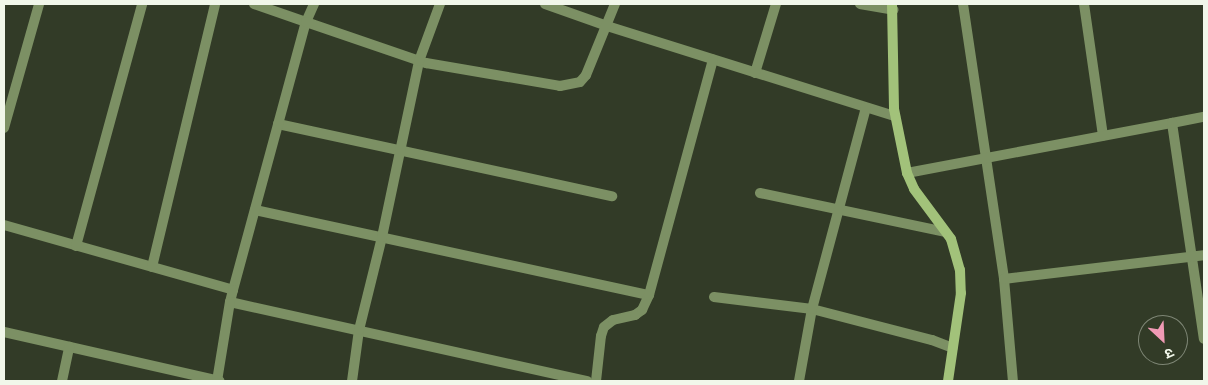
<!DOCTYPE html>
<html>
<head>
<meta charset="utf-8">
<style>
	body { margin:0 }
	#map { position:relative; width:1208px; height:385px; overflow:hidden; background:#323b27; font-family:"Varela Round","Noto Sans Devanagari",sans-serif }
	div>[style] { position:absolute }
	.street>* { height:10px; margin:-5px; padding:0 5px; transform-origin:5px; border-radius:5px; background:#7c9064 }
	.secondary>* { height:10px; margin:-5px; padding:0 5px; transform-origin:5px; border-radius:5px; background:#a2c27a }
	span { translate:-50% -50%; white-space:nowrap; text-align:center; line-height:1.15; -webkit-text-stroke:4px #323b27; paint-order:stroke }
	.frame { position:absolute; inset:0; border:5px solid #f1f7ea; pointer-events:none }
	.north { position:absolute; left:1138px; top:315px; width:50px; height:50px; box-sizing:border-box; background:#323b27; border:1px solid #7e8675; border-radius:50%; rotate:155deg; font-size:14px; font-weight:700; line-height:20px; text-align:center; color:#f1f7ea }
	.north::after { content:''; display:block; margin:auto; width:18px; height:22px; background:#f09ab5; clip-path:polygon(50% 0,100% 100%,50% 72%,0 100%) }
</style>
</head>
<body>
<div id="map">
	<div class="street">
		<div style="left:254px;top:4px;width:55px;rotate:19.1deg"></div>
		<div style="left:306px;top:22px;width:20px;rotate:-66deg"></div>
		<div style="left:545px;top:4px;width:66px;rotate:19.5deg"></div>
		<div style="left:607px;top:26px;width:302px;rotate:17.4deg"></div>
		<div style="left:860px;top:4px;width:34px;rotate:10deg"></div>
		<div style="left:963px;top:4px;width:278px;rotate:81.5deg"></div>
		<div style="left:1004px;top:279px;width:102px;rotate:85deg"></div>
		<div style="left:1084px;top:4px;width:133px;rotate:81.8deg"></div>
		<div style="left:755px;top:73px;width:72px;rotate:-73.1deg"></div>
		<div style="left:1172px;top:123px;width:33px;rotate:-11deg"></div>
		<div style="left:278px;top:124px;width:342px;rotate:12.2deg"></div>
		<div style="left:4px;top:128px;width:129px;rotate:-74.2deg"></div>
		<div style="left:907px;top:173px;width:270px;rotate:-10.7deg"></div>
		<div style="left:1172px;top:123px;width:218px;rotate:81.6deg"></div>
		<div style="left:760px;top:193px;width:189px;rotate:11.9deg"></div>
		<div style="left:255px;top:210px;width:403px;rotate:12.2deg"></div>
		<div style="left:4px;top:225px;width:238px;rotate:15.8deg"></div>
		<div style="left:233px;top:290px;width:278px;rotate:-74.8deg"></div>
		<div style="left:306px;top:22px;width:127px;rotate:18.9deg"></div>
		<div style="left:426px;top:63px;width:136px;rotate:9.7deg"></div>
		<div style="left:560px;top:86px;width:20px;rotate:-11deg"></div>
		<div style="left:580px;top:82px;width:9px;rotate:-49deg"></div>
		<div style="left:586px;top:75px;width:77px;rotate:-67.8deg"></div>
		<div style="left:76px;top:246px;width:251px;rotate:-74.7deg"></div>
		<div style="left:152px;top:267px;width:270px;rotate:-76.5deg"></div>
		<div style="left:1004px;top:279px;width:201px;rotate:-6.8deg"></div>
		<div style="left:233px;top:290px;width:12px;rotate:104deg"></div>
		<div style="left:230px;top:302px;width:366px;rotate:12.5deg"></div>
		<div style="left:714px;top:297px;width:99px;rotate:7deg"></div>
		<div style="left:812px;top:309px;width:124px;rotate:14.5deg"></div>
		<div style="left:932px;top:340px;width:22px;rotate:21deg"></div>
		<div style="left:4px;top:332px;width:221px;rotate:12.8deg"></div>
		<div style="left:62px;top:381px;width:35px;rotate:-78deg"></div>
		<div style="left:217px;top:381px;width:80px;rotate:-80.7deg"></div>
		<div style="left:352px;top:381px;width:51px;rotate:-82.2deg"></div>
		<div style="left:359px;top:330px;width:96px;rotate:-76.1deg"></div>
		<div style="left:382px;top:237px;width:180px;rotate:-78.1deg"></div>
		<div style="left:419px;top:61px;width:61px;rotate:-69.8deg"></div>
		<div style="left:596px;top:381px;width:45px;rotate:-83.7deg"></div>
		<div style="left:601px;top:336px;width:9px;rotate:-72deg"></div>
		<div style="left:604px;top:327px;width:11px;rotate:-38deg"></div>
		<div style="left:613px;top:320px;width:23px;rotate:-13deg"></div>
		<div style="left:635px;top:315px;width:9px;rotate:-36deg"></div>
		<div style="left:642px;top:310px;width:17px;rotate:-65deg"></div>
		<div style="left:649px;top:295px;width:244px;rotate:-74.8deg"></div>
		<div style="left:799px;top:381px;width:73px;rotate:-79.8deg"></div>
		<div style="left:812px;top:309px;width:208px;rotate:-75deg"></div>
	</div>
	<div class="secondary">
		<div style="left:892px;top:4px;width:105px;rotate:88.9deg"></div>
		<div style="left:894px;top:109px;width:65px;rotate:78.5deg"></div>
		<div style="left:907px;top:173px;width:17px;rotate:66deg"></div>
		<div style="left:914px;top:189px;width:62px;rotate:53.5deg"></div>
		<div style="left:951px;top:239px;width:32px;rotate:74deg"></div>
		<div style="left:960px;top:270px;width:23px;rotate:88deg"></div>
		<div style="left:961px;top:293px;width:89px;rotate:98.4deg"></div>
	</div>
	<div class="frame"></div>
	<div class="north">उ</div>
</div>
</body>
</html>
